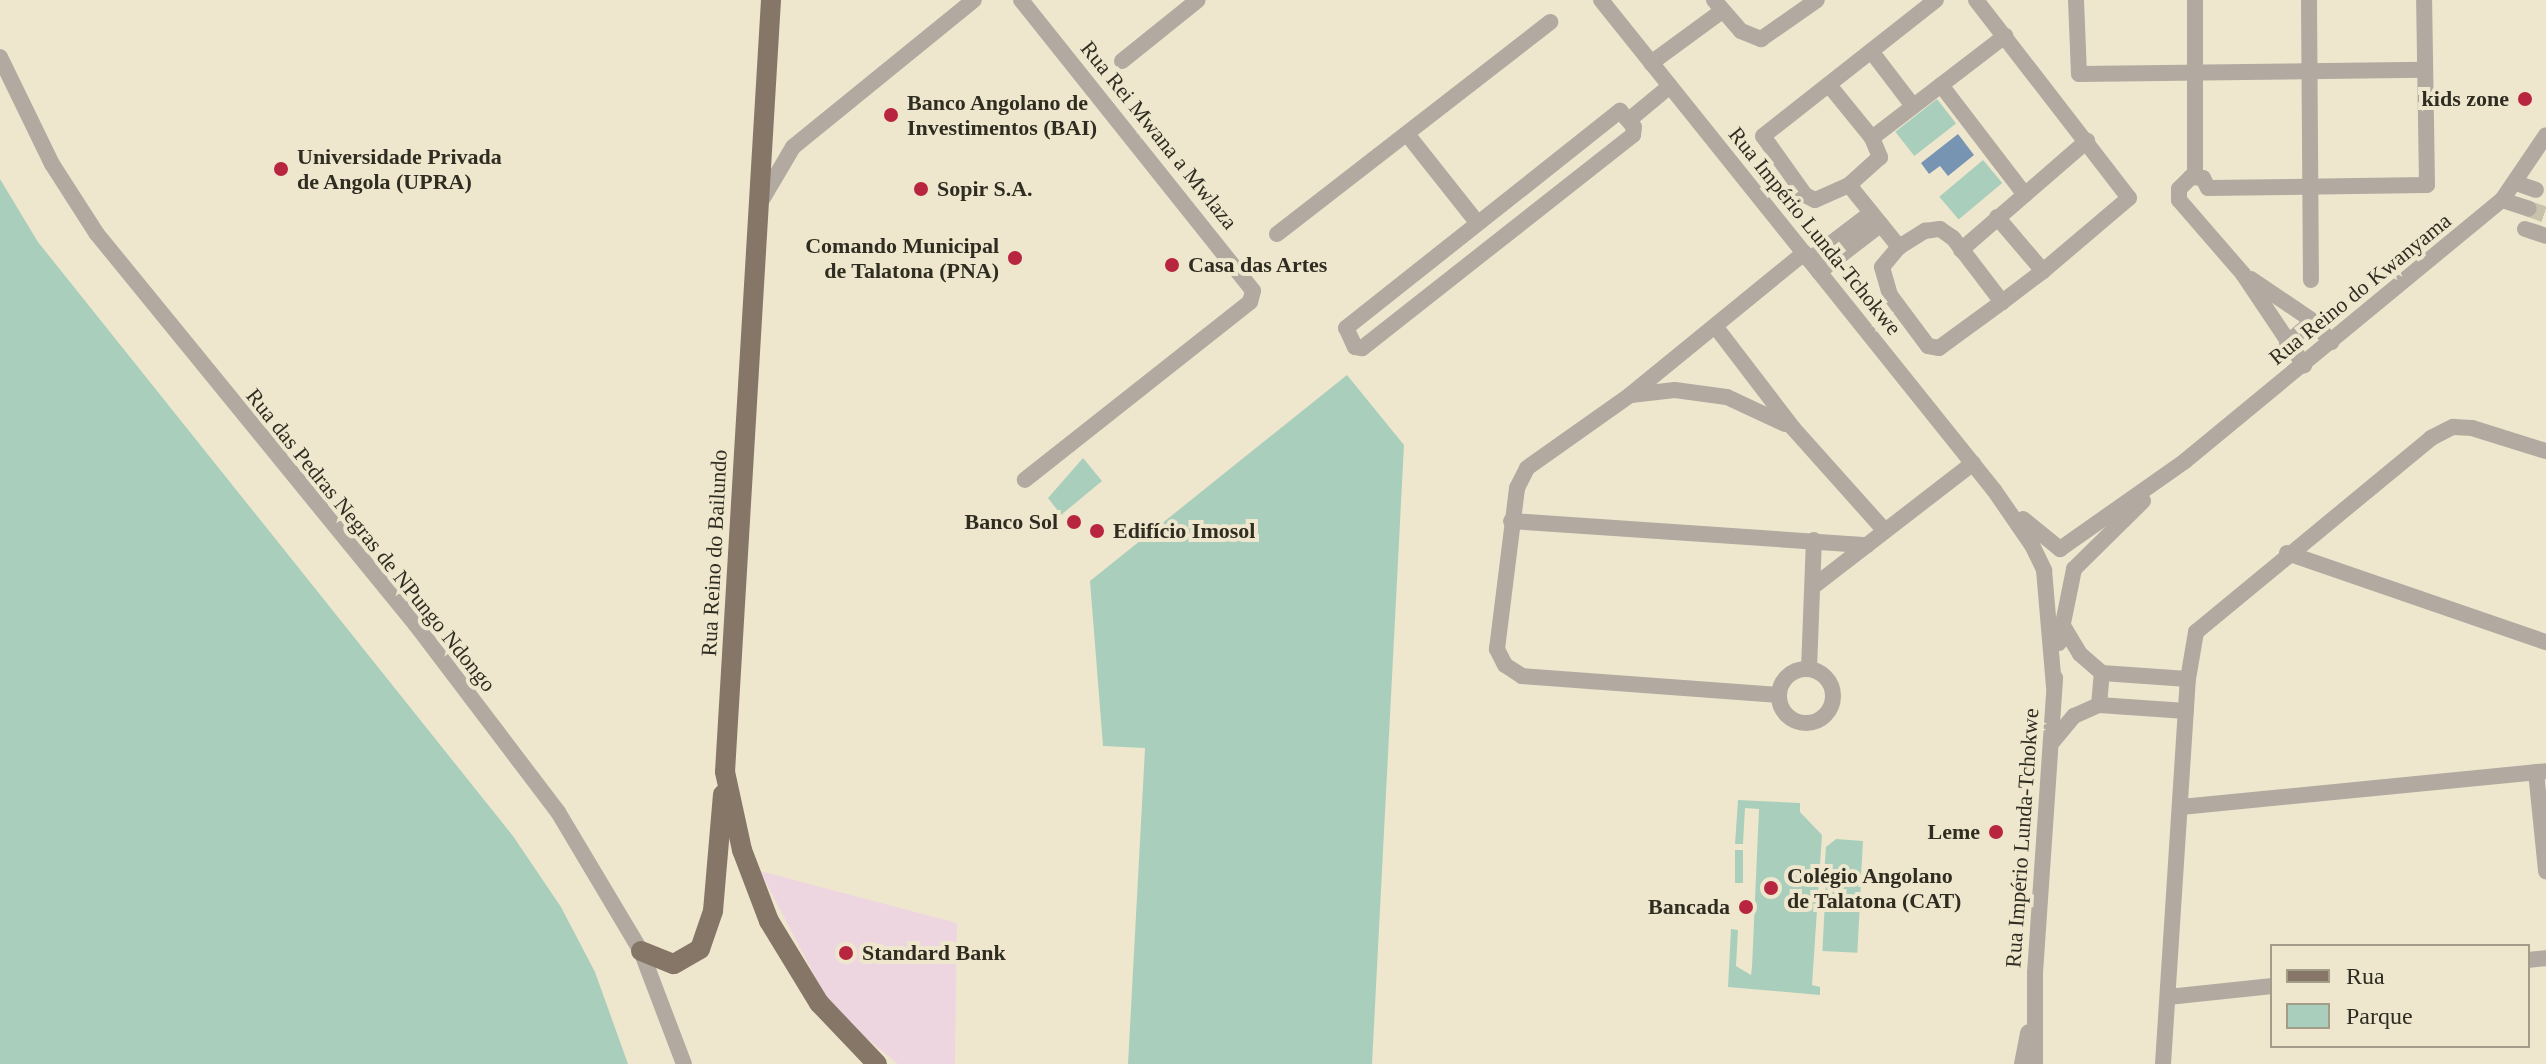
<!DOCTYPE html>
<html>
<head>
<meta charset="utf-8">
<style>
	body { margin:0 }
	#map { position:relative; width:2546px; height:1064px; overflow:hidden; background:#efe7cd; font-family:Georgia,serif }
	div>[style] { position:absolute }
	.commercial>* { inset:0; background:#eed6e0 }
	.green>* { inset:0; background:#a9cfbc; transform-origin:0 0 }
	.water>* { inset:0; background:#7795b2 }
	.minor-tunnel>* { height:16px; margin-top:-8px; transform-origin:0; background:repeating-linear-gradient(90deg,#c9c2ab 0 16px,transparent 0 24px) }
	.minor>* { height:16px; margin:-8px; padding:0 8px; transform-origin:8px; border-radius:8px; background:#b2aaa1 }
	.minor>.ring { margin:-8px; padding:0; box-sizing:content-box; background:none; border:16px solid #b2aaa1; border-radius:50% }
	.major>* { height:20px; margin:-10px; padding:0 10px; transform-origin:10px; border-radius:10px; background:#867667 }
	.dots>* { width:22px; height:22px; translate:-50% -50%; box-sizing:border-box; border:4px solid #efe7cd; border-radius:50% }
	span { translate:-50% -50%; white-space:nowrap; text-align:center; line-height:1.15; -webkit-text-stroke:8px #efe7cd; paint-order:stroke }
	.poi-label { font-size:22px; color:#2f2c22; font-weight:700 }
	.right { translate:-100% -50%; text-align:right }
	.left { translate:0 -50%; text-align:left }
	.street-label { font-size:22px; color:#2f2c22 }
	.legend { position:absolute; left:2270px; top:944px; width:260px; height:104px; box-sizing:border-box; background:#efe7cd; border:2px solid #a29c89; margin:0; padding:10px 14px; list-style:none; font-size:24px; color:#2f2c22 }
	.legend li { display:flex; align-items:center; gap:16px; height:40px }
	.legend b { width:40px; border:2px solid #a29c89 }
</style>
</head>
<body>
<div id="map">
	<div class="commercial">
		<div style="clip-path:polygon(760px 871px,957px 923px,955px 1064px,898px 1064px,861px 1034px,825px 996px)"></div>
	</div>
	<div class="green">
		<div style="left:1937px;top:99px;width:31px;height:53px;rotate:52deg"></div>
		<div style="left:1983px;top:160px;width:30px;height:57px;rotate:50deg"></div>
		<div style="clip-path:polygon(0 179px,38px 242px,513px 836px,561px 907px,595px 972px,628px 1064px,0 1064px)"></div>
		<div style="clip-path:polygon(1347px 375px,1404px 445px,1372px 1064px,1128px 1064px,1145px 748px,1103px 746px,1090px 581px)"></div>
		<div style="clip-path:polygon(1083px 458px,1102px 481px,1061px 515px,1048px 498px)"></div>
		<div style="clip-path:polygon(1738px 800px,1800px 803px,1800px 812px,1822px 835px,1812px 985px,1820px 987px,1820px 995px,1728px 987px,1731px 929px,1738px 930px,1736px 966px,1751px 975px,1752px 967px,1759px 809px,1745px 808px,1743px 844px,1735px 844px)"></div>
		<div style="clip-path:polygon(1836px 839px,1863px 841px,1861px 876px,1824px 874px,1826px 847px)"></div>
		<div style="left:1735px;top:850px;width:8px;height:33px"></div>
		<div style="left:1826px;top:882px;width:35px;height:69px;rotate:3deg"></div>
	</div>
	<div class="water">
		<div style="clip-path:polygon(1958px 134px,1974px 155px,1948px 176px,1940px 166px,1929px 174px,1921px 163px)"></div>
	</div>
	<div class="minor-tunnel">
		<div style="left:2529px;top:209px;width:18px;rotate:19deg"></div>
	</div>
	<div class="minor">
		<div style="left:1021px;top:0;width:372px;rotate:51.4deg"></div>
		<div style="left:1253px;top:291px;width:11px;rotate:105deg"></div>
		<div style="left:1250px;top:302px;width:287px;rotate:141.7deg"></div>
		<div style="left:1601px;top:0;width:628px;rotate:51.27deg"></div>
		<div style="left:1994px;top:490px;width:67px;rotate:55.4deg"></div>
		<div style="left:2032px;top:545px;width:28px;rotate:64deg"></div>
		<div style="left:2044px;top:570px;width:117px;rotate:85.1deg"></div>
		<div style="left:1714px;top:0;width:41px;rotate:48.9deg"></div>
		<div style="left:1741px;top:31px;width:22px;rotate:22deg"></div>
		<div style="left:1761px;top:39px;width:68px;rotate:-34.9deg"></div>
		<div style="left:1976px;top:0;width:250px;rotate:52.3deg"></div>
		<div style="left:2129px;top:198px;width:113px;rotate:139.7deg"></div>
		<div style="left:2043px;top:271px;width:51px;rotate:142.9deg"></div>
		<div style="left:2002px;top:302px;width:78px;rotate:143.9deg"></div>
		<div style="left:1939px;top:348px;width:11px;rotate:-170deg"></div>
		<div style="left:1928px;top:346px;width:64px;rotate:-126.7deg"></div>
		<div style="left:1890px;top:295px;width:29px;rotate:-106deg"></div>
		<div style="left:1882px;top:267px;width:26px;rotate:-50deg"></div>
		<div style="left:1899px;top:247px;width:31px;rotate:-32deg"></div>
		<div style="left:1925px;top:231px;width:15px;rotate:-8deg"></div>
		<div style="left:1940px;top:229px;width:16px;rotate:35deg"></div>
		<div style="left:1953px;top:238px;width:81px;rotate:52.6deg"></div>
		<div style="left:2076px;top:0;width:74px;rotate:87.7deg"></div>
		<div style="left:2079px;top:74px;width:345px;rotate:-0.7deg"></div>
		<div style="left:2195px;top:0;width:176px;rotate:90deg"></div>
		<div style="left:2309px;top:0;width:280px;rotate:89.6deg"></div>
		<div style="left:1871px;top:51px;width:69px;rotate:52.6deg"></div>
		<div style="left:0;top:57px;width:119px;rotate:64.1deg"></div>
		<div style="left:52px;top:164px;width:83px;rotate:57.3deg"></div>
		<div style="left:97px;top:234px;width:505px;rotate:50.79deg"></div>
		<div style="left:416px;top:625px;width:235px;rotate:52.8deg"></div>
		<div style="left:558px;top:812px;width:162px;rotate:59.2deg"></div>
		<div style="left:641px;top:951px;width:121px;rotate:69.2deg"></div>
		<div style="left:1122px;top:61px;width:97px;rotate:-38.8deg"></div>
		<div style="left:1651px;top:63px;width:88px;rotate:-36.2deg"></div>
		<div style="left:1829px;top:85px;width:68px;rotate:50.9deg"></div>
		<div style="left:1872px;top:138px;width:21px;rotate:67deg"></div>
		<div style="left:1880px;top:157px;width:42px;rotate:137.9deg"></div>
		<div style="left:1849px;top:185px;width:37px;rotate:156deg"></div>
		<div style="left:1815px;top:200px;width:11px;rotate:-153deg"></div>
		<div style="left:1805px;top:195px;width:72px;rotate:-125.4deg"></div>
		<div style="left:1763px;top:136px;width:220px;rotate:-38.2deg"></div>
		<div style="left:1941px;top:85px;width:138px;rotate:52.6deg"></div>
		<div style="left:1620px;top:111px;width:21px;rotate:49deg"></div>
		<div style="left:1634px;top:127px;width:8px;rotate:97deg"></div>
		<div style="left:1633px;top:135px;width:345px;rotate:141.8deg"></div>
		<div style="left:1362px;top:348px;width:7px;rotate:-172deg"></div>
		<div style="left:1355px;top:347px;width:21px;rotate:-115deg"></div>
		<div style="left:1346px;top:328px;width:350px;rotate:-38.4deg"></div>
		<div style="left:1629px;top:120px;width:53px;rotate:-39.7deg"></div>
		<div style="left:1407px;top:134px;width:111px;rotate:51.6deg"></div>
		<div style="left:1872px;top:138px;width:168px;rotate:-37.5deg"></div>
		<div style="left:2516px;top:183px;width:21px;rotate:19deg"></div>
		<div style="left:1849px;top:185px;width:80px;rotate:51.1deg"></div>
		<div style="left:2208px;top:188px;width:219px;rotate:-0.8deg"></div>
		<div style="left:2427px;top:185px;width:185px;rotate:-90.9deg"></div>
		<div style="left:2208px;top:188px;width:11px;rotate:-117deg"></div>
		<div style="left:2203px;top:178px;width:12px;rotate:-175deg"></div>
		<div style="left:2191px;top:177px;width:17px;rotate:135deg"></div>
		<div style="left:2179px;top:189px;width:11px;rotate:90deg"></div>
		<div style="left:2179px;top:200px;width:98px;rotate:49.1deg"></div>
		<div style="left:2243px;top:274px;width:110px;rotate:56.2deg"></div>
		<div style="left:763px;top:198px;width:59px;rotate:-59.5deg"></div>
		<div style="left:793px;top:147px;width:233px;rotate:-39.1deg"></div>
		<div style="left:2502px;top:200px;width:28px;rotate:18deg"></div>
		<div style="left:1997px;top:217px;width:71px;rotate:49.6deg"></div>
		<div style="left:2525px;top:229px;width:22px;rotate:18deg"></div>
		<div style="left:1277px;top:234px;width:346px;rotate:-37.8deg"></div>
		<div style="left:1961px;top:250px;width:167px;rotate:-40.9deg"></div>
		<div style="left:1809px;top:260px;width:78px;rotate:-37.2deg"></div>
		<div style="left:1819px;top:272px;width:78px;rotate:-37.7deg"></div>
		<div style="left:2251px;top:279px;width:75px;rotate:34.1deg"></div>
		<div style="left:2313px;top:321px;width:28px;rotate:49deg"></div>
		<div style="left:1715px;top:326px;width:128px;rotate:52.6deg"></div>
		<div style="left:1793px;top:428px;width:138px;rotate:48.2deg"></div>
		<div style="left:2287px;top:343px;width:34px;rotate:-40deg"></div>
		<div style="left:1631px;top:395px;width:44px;rotate:-6.5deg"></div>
		<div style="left:1675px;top:390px;width:52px;rotate:7.7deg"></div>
		<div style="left:1727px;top:397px;width:64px;rotate:25deg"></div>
		<div style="left:2023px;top:519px;width:48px;rotate:39deg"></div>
		<div style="left:2060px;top:549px;width:153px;rotate:-35.1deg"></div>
		<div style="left:2185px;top:461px;width:411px;rotate:-39.5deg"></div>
		<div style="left:2502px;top:200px;width:78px;rotate:-55.9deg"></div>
		<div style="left:1511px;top:521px;width:357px;rotate:3.9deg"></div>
		<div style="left:2287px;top:553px;width:274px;rotate:19deg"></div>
		<div style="left:1814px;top:586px;width:201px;rotate:-37.7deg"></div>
		<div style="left:2062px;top:624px;width:35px;rotate:59deg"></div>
		<div style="left:2080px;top:654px;width:29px;rotate:41deg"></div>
		<div style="left:2102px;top:673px;width:86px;rotate:4deg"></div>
		<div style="left:2059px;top:643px;width:76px;rotate:-78.5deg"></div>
		<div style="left:2074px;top:569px;width:97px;rotate:-44.6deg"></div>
		<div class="ring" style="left:1779px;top:669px;width:38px;height:38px"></div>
		<div style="left:1809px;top:669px;width:129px;rotate:-87.8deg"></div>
		<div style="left:1779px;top:695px;width:258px;rotate:-175.8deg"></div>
		<div style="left:1522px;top:676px;width:20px;rotate:-147deg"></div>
		<div style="left:1505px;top:665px;width:18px;rotate:-117deg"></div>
		<div style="left:1497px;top:649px;width:162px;rotate:-82.9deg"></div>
		<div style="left:1517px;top:488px;width:22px;rotate:-63deg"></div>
		<div style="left:1527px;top:468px;width:126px;rotate:-35.3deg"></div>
		<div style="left:1630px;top:395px;width:225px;rotate:-39.2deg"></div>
		<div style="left:2099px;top:705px;width:32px;rotate:-85deg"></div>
		<div style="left:2053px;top:741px;width:33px;rotate:-50deg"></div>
		<div style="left:2074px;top:716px;width:27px;rotate:-24deg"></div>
		<div style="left:2099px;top:705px;width:87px;rotate:3.9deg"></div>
		<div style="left:2536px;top:772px;width:100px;rotate:84.2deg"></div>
		<div style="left:2181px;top:807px;width:367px;rotate:-5.6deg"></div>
		<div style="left:2528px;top:960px;width:18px;rotate:-6deg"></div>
		<div style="left:2168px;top:997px;width:105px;rotate:-6deg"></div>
		<div style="left:2022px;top:1064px;width:32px;rotate:-79deg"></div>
		<div style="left:2035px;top:1064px;width:91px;rotate:-90deg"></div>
		<div style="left:2035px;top:973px;width:296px;rotate:-86.1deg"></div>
		<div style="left:2163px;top:1064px;width:386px;rotate:-86.3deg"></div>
		<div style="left:2188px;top:679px;width:48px;rotate:-80.3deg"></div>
		<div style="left:2196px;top:632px;width:305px;rotate:-39.5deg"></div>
		<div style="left:2431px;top:438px;width:25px;rotate:-27deg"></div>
		<div style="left:2453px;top:427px;width:19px;rotate:3deg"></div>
		<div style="left:2472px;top:428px;width:77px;rotate:17.3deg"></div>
	</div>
	<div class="major">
		<div style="left:771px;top:0;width:773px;rotate:93.41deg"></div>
		<div style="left:725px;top:772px;width:80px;rotate:77.7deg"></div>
		<div style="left:742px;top:850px;width:76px;rotate:69.2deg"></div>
		<div style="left:769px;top:921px;width:96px;rotate:58.6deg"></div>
		<div style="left:819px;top:1003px;width:84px;rotate:46.4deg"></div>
		<div style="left:641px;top:951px;width:35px;rotate:22deg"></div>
		<div style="left:674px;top:964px;width:30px;rotate:-30deg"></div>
		<div style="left:700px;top:949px;width:40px;rotate:-71.1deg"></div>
		<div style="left:713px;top:911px;width:117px;rotate:-85.1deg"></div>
	</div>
	<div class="dots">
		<div style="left:2525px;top:99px;background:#b7253e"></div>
		<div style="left:891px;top:115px;background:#b7253e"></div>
		<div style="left:281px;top:169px;background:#b7253e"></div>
		<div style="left:921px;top:189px;background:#b7253e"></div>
		<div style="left:1015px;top:258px;background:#b7253e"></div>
		<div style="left:1172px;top:265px;background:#b7253e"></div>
		<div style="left:1074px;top:522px;background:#b7253e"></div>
		<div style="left:1097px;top:531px;background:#b7253e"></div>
		<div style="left:1996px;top:832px;background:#b7253e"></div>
		<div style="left:1771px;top:888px;background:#b7253e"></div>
		<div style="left:1746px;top:907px;background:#b7253e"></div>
		<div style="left:846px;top:953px;background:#b7253e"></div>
	</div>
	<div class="poi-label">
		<span class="right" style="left:2509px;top:99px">kids zone</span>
		<span class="left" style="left:907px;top:115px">Banco Angolano de<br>Investimentos (BAI)</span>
		<span class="left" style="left:297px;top:169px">Universidade Privada<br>de Angola (UPRA)</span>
		<span class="left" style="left:937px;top:189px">Sopir S.A.</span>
		<span class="right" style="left:999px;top:258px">Comando Municipal<br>de Talatona (PNA)</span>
		<span class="left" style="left:1188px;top:265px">Casa das Artes</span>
		<span class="right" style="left:1058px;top:522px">Banco Sol</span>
		<span class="left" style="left:1113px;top:531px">Edifício Imosol</span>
		<span class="right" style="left:1980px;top:832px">Leme</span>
		<span class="left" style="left:1787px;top:888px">Colégio Angolano<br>de Talatona (CAT)</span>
		<span class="right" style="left:1730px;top:907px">Bancada</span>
		<span class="left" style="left:862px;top:953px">Standard Bank</span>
	</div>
	<div class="street-label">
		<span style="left:1159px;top:135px;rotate:51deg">Rua Rei Mwana a Mwlaza</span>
		<span style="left:1815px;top:231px;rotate:51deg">Rua Império Lunda-Tchokwe</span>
		<span style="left:2360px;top:289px;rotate:-39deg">Rua Reino do Kwanyama</span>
		<span style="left:371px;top:540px;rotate:51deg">Rua das Pedras Negras de NPungo Ndongo</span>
		<span style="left:714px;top:553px;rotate:-87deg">Rua Reino do Bailundo</span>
		<span style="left:2022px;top:838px;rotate:-86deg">Rua Império Lunda-Tchokwe</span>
	</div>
	<ul class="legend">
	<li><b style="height:10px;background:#867667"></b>Rua</li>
	<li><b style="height:22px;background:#a9cfbc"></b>Parque</li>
	</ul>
</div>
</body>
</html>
